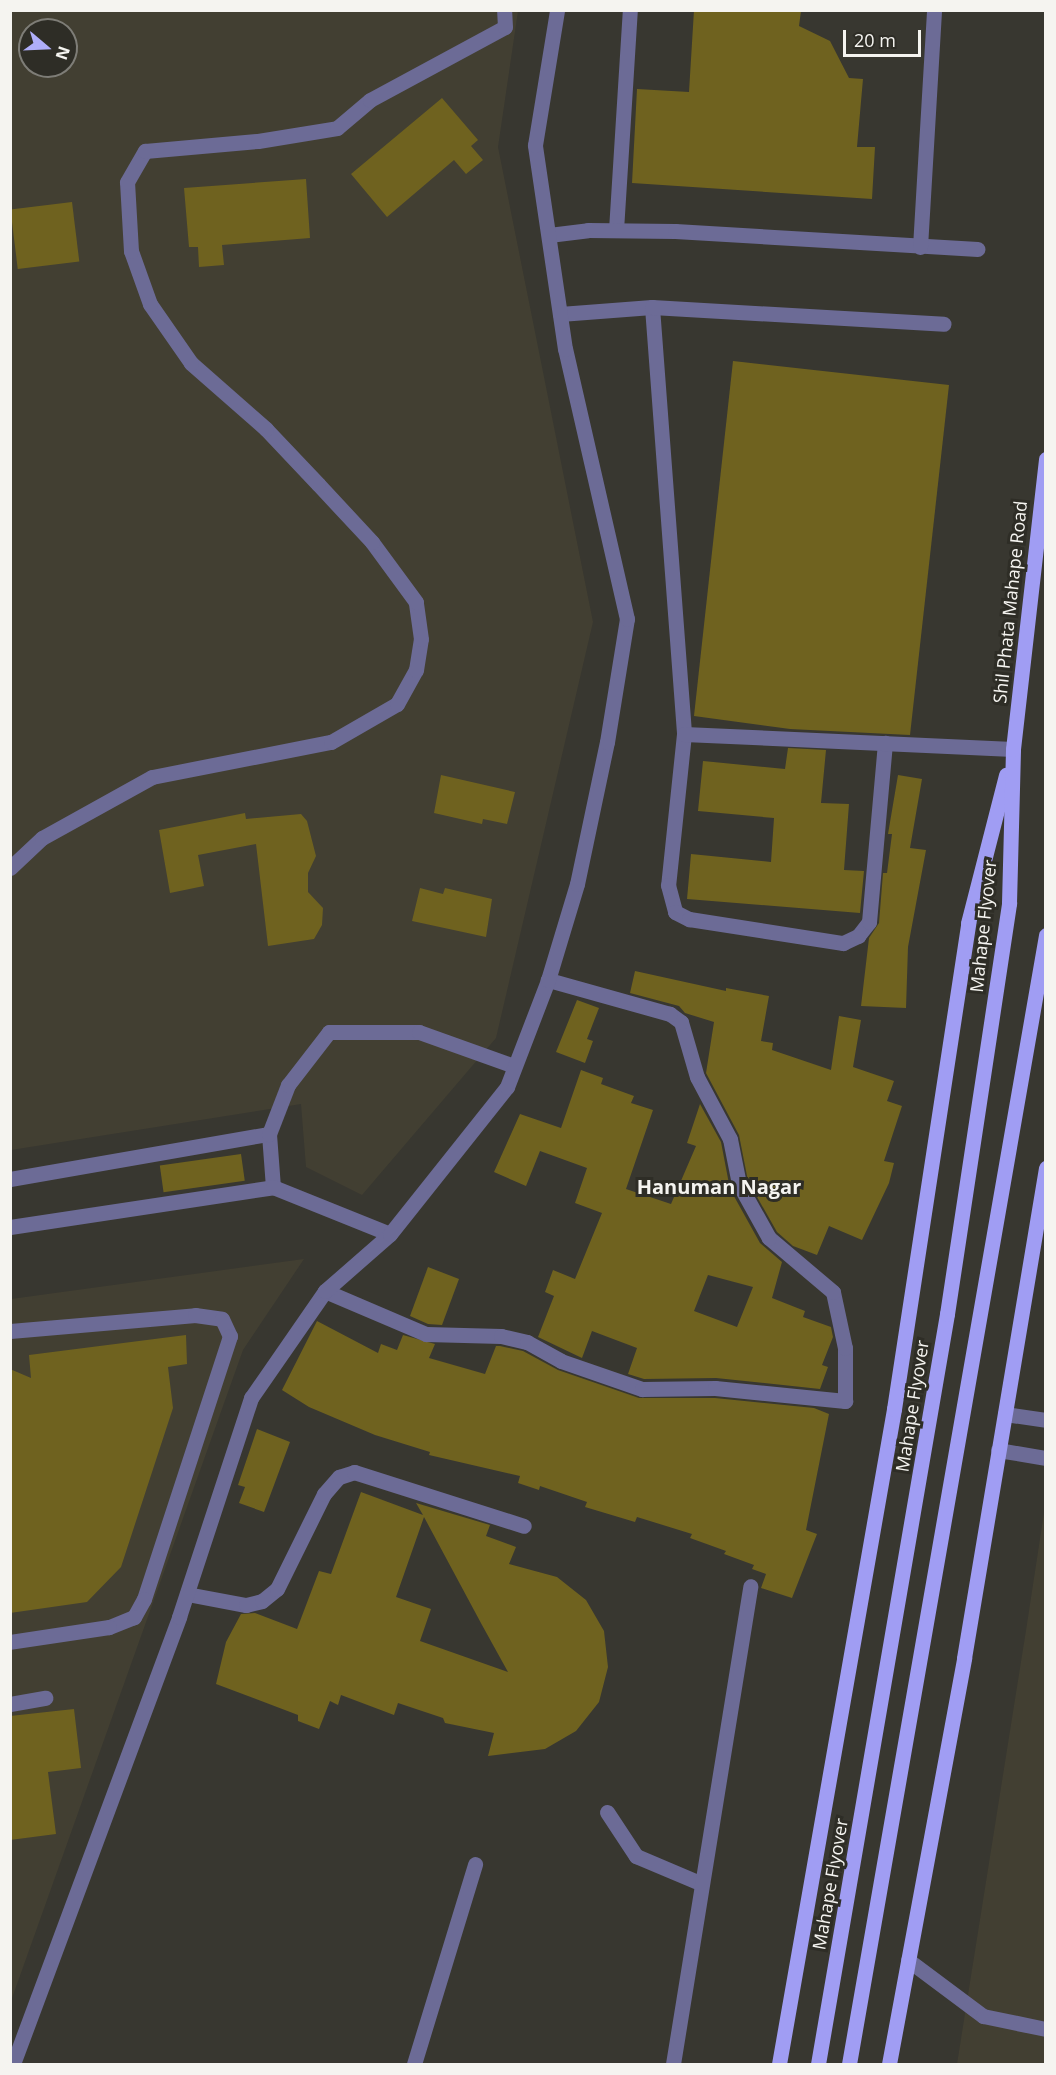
<!DOCTYPE html>
<html>
<head>
<meta charset="utf-8">
<style>
	body { margin:0 }
	#map { position:relative; width:1056px; height:2075px; overflow:hidden; background:#383730; font-family:"Open Sans",sans-serif }
	div>[style] { position:absolute }
	.built>* { inset:0; background:#423f32 }
	.building>* { inset:0; background:#6f621f; transform-origin:0 0 }
	.service>* { height:15px; margin:-7.5px; padding:0 7.5px; transform-origin:7.5px; border-radius:7.5px; background:#6c6b96 }
	.minor>* { height:15px; margin:-7.5px; padding:0 7.5px; transform-origin:7.5px; border-radius:7.5px; background:#6c6b96 }
	.tertiary>* { height:15px; margin:-7.5px; padding:0 7.5px; transform-origin:7.5px; border-radius:7.5px; background:#6c6b96 }
	.primary>* { height:15px; margin:-7.5px; padding:0 7.5px; transform-origin:7.5px; border-radius:7.5px; background:#a09df3 }
	span { translate:-50% -50%; white-space:nowrap; text-align:center; line-height:1.15; -webkit-text-stroke:6px #2e2d26; paint-order:stroke }
	.street-label { font-size:18px; color:#f5f4f0 }
	.neighbourhood-label { font-size:20px; color:#f5f4f0; font-weight:700 }
	.frame { position:absolute; inset:0; border:12px solid #f5f4f0; pointer-events:none }
	.north { position:absolute; left:18px; top:18px; width:60px; height:60px; box-sizing:border-box; background:#2e2d26; border:2px solid #7e7d77; border-radius:50%; rotate:109deg; font-size:16px; font-weight:700; line-height:24px; text-align:center; color:#f5f4f0 }
	.north::after { content:''; display:block; margin:auto; width:21px; height:27px; background:#afaefa; clip-path:polygon(50% 0,100% 100%,50% 72%,0 100%) }
	.scale { position:absolute; left:843px; top:30px; width:78px; height:27px; box-sizing:border-box; border:3px solid #f5f4f0; border-top:0; padding-left:8px; font-size:18px; line-height:21px; white-space:nowrap; color:#f5f4f0; -webkit-text-stroke:4px #2e2d26; paint-order:stroke }
</style>
</head>
<body>
<div id="map">
	<div class="built">
		<div style="clip-path:polygon(evenodd,11px 11px,518px 11px,498px 147px,593px 622px,496px 1038px,362px 1195px,306px 1167px,301px 1104px,11px 1150px,11px 11px,30px 30px,66px 30px,66px 66px,30px 66px,30px 30px)"></div>
		<div style="clip-path:polygon(304px 1259px,243px 1350px,11px 2001px,11px 1299px)"></div>
		<div style="clip-path:polygon(1045px 1506px,1045px 2064px,957px 2064px,1027px 1624px)"></div>
	</div>
	<div class="building">
		<div style="clip-path:polygon(694px 10px,801px 11px,799px 26px,830px 41px,849px 78px,863px 79px,857px 147px,875px 147px,872px 199px,632px 183px,637px 89px,689px 92px)"></div>
		<div style="clip-path:polygon(442px 98px,478px 140px,471px 146px,483px 160px,466px 174px,454px 160px,387px 217px,351px 174px)"></div>
		<div style="clip-path:polygon(306px 179px,310px 238px,222px 245px,224px 265px,199px 267px,198px 247px,189px 247px,184px 188px)"></div>
		<div style="left:72px;top:202px;width:60px;height:62px;rotate:83deg"></div>
		<div style="clip-path:polygon(733px 361px,949px 385px,910px 735px,790px 729px,694px 716px)"></div>
		<div style="clip-path:polygon(788px 748px,826px 750px,821px 803px,849px 804px,844px 870px,864px 871px,860px 913px,687px 899px,691px 854px,771px 862px,774px 818px,698px 811px,703px 761px,785px 769px)"></div>
		<div style="clip-path:polygon(441px 775px,515px 792px,507px 824px,483px 819px,482px 824px,434px 813px)"></div>
		<div style="clip-path:polygon(898px 775px,922px 779px,910px 848px,926px 850px,908px 947px,906px 1008px,861px 1006px,869px 938px,879px 923px,883px 873px,887px 873px,892px 834px,888px 834px)"></div>
		<div style="clip-path:polygon(245px 813px,246px 819px,301px 814px,307px 821px,316px 856px,308px 873px,308px 892px,323px 908px,322px 925px,314px 939px,268px 946px,256px 844px,198px 855px,204px 886px,170px 893px,159px 830px)"></div>
		<div style="clip-path:polygon(420px 888px,443px 894px,445px 888px,492px 899px,486px 937px,412px 921px)"></div>
		<div style="clip-path:polygon(635px 971px,726px 991px,726px 988px,769px 996px,761px 1041px,773px 1043px,772px 1050px,831px 1070px,839px 1016px,861px 1020px,853px 1067px,894px 1081px,887px 1101px,902px 1106px,884px 1161px,894px 1163px,889px 1183px,862px 1240px,829px 1226px,817px 1255px,793px 1246px,777px 1232px,748px 1181px,739px 1135px,706px 1073px,714px 1022px,685px 1013px,679px 1006px,630px 993px)"></div>
		<div style="clip-path:polygon(577px 1000px,599px 1008px,587px 1039px,593px 1041px,585px 1063px,556px 1052px)"></div>
		<div style="clip-path:polygon(evenodd,581px 1070px,603px 1078px,601px 1084px,634px 1096px,631px 1103px,653px 1110px,626px 1189px,671px 1204px,696px 1146px,687px 1143px,700px 1104px,721px 1142px,730px 1189px,760px 1243px,782px 1262px,772px 1298px,805px 1311px,803px 1317px,831px 1327px,833px 1337px,822px 1365px,828px 1367px,820px 1389px,716px 1378px,644px 1379px,628px 1374px,637px 1348px,592px 1331px,582px 1358px,538px 1337px,554px 1296px,545px 1292px,553px 1270px,575px 1279px,602px 1213px,575px 1203px,587px 1168px,540px 1151px,526px 1186px,494px 1172px,520px 1114px,561px 1128px,581px 1070px,708px 1275px,753px 1287px,737px 1327px,694px 1311px,708px 1275px)"></div>
		<div style="left:241px;top:1154px;width:27px;height:82px;rotate:82deg"></div>
		<div style="clip-path:polygon(428px 1267px,459px 1279px,442px 1325px,428px 1324px,410px 1316px)"></div>
		<div style="clip-path:polygon(317px 1321px,378px 1353px,381px 1344px,397px 1350px,403px 1335px,435px 1344px,429px 1358px,485px 1374px,496px 1346px,500px 1346px,523px 1351px,558px 1370px,639px 1398px,715px 1398px,814px 1408px,829px 1414px,806px 1530px,817px 1534px,792px 1598px,761px 1588px,766px 1574px,752px 1569px,754px 1565px,724px 1554px,726px 1551px,690px 1538px,692px 1534px,637px 1517px,635px 1522px,585px 1507px,587px 1502px,540px 1486px,539px 1490px,518px 1483px,520px 1476px,429px 1455px,430px 1452px,375px 1435px,309px 1407px,282px 1390px)"></div>
		<div style="clip-path:polygon(186px 1335px,187px 1364px,168px 1367px,173px 1408px,121px 1567px,87px 1602px,10px 1613px,10px 1369px,31px 1378px,29px 1355px)"></div>
		<div style="clip-path:polygon(257px 1429px,290px 1442px,264px 1512px,239px 1503px,245px 1487px,238px 1485px)"></div>
		<div style="clip-path:polygon(evenodd,361px 1492px,423px 1515px,416px 1503px,490px 1525px,486px 1536px,516px 1547px,509px 1564px,557px 1577px,586px 1600px,604px 1631px,608px 1667px,599px 1702px,576px 1731px,545px 1749px,488px 1756px,494px 1733px,445px 1723px,443px 1718px,398px 1703px,394px 1715px,341px 1695px,338px 1705px,330px 1701px,319px 1729px,298px 1721px,298px 1715px,216px 1684px,226px 1642px,241px 1614px,255px 1613px,297px 1629px,319px 1571px,331px 1574px,361px 1492px,424px 1517px,482px 1625px,508px 1672px,420px 1641px,431px 1609px,396px 1597px,424px 1517px)"></div>
		<div style="clip-path:polygon(74px 1709px,81px 1768px,48px 1772px,56px 1834px,10px 1840px,10px 1716px)"></div>
	</div>
	<div class="service">
		<div style="left:616px;top:230px;width:220px;rotate:-86.4deg"></div>
		<div style="left:549px;top:235px;width:39px;rotate:-7deg"></div>
		<div style="left:588px;top:230px;width:87px;rotate:0.7deg"></div>
		<div style="left:675px;top:231px;width:303px;rotate:3.4deg"></div>
		<div style="left:920px;top:247px;width:237px;rotate:-86.6deg"></div>
		<div style="left:652px;top:307px;width:428px;rotate:85.7deg"></div>
		<div style="left:684px;top:734px;width:152px;rotate:96deg"></div>
		<div style="left:668px;top:885px;width:28px;rotate:75deg"></div>
		<div style="left:675px;top:912px;width:16px;rotate:27deg"></div>
		<div style="left:689px;top:919px;width:156px;rotate:8.9deg"></div>
		<div style="left:843px;top:943px;width:17px;rotate:-25deg"></div>
		<div style="left:858px;top:936px;width:18px;rotate:-52deg"></div>
		<div style="left:869px;top:922px;width:180px;rotate:-84.9deg"></div>
		<div style="left:560px;top:314px;width:92px;rotate:-4.4deg"></div>
		<div style="left:652px;top:307px;width:292px;rotate:3.3deg"></div>
		<div style="left:684px;top:734px;width:329px;rotate:2.6deg"></div>
		<div style="left:10px;top:868px;width:44px;rotate:-43.2deg"></div>
		<div style="left:42px;top:838px;width:126px;rotate:-29deg"></div>
		<div style="left:152px;top:777px;width:182px;rotate:-11.1deg"></div>
		<div style="left:331px;top:742px;width:76px;rotate:-29.9deg"></div>
		<div style="left:397px;top:704px;width:39px;rotate:-61deg"></div>
		<div style="left:416px;top:670px;width:31px;rotate:-81deg"></div>
		<div style="left:421px;top:639px;width:37px;rotate:-98deg"></div>
		<div style="left:416px;top:602px;width:74px;rotate:-126.3deg"></div>
		<div style="left:372px;top:542px;width:79px;rotate:-133deg"></div>
		<div style="left:318px;top:484px;width:76px;rotate:-133.4deg"></div>
		<div style="left:266px;top:429px;width:100px;rotate:-138.7deg"></div>
		<div style="left:191px;top:363px;width:72px;rotate:-124.8deg"></div>
		<div style="left:150px;top:304px;width:56px;rotate:-109.7deg"></div>
		<div style="left:131px;top:251px;width:69px;rotate:-93.3deg"></div>
		<div style="left:127px;top:182px;width:36px;rotate:-60deg"></div>
		<div style="left:145px;top:151px;width:113px;rotate:-5.1deg"></div>
		<div style="left:258px;top:141px;width:80px;rotate:-9.3deg"></div>
		<div style="left:337px;top:128px;width:43px;rotate:-40.3deg"></div>
		<div style="left:370px;top:100px;width:153px;rotate:-28.4deg"></div>
		<div style="left:505px;top:27px;width:17px;rotate:-93deg"></div>
		<div style="left:10px;top:1331px;width:186px;rotate:-4.9deg"></div>
		<div style="left:195px;top:1315px;width:27px;rotate:8deg"></div>
		<div style="left:222px;top:1319px;width:19px;rotate:65deg"></div>
		<div style="left:230px;top:1336px;width:277px;rotate:108.1deg"></div>
		<div style="left:144px;top:1599px;width:21px;rotate:119deg"></div>
		<div style="left:134px;top:1617px;width:27px;rotate:158deg"></div>
		<div style="left:109px;top:1627px;width:100px;rotate:171.4deg"></div>
		<div style="left:1005px;top:1414px;width:41px;rotate:8.3deg"></div>
		<div style="left:998px;top:1450px;width:49px;rotate:9.5deg"></div>
		<div style="left:187px;top:1594px;width:60px;rotate:10.6deg"></div>
		<div style="left:246px;top:1605px;width:16px;rotate:-14deg"></div>
		<div style="left:262px;top:1601px;width:19px;rotate:-39deg"></div>
		<div style="left:277px;top:1589px;width:106px;rotate:-63.7deg"></div>
		<div style="left:324px;top:1494px;width:23px;rotate:-49deg"></div>
		<div style="left:339px;top:1477px;width:16px;rotate:-18deg"></div>
		<div style="left:354px;top:1472px;width:178px;rotate:17.6deg"></div>
		<div style="left:10px;top:1704px;width:36px;rotate:-10deg"></div>
		<div style="left:908px;top:1960px;width:94px;rotate:36.7deg"></div>
		<div style="left:983px;top:2016px;width:64px;rotate:11.7deg"></div>
		<div style="left:414px;top:2064px;width:209px;rotate:-73deg"></div>
	</div>
	<div class="minor">
		<div style="left:269px;top:1134px;width:53px;rotate:85.7deg"></div>
		<div style="left:10px;top:1179px;width:263px;rotate:-9.9deg"></div>
		<div style="left:269px;top:1134px;width:53px;rotate:-68.8deg"></div>
		<div style="left:288px;top:1085px;width:67px;rotate:-52.3deg"></div>
		<div style="left:329px;top:1032px;width:90px"></div>
		<div style="left:419px;top:1032px;width:101px;rotate:19.7deg"></div>
		<div style="left:10px;top:1227px;width:266px;rotate:-8.6deg"></div>
		<div style="left:273px;top:1187px;width:126px;rotate:21.9deg"></div>
		<div style="left:325px;top:1291px;width:110px;rotate:23.1deg"></div>
		<div style="left:426px;top:1334px;width:75px;rotate:1.5deg"></div>
		<div style="left:501px;top:1336px;width:27px;rotate:13deg"></div>
		<div style="left:527px;top:1342px;width:39px;rotate:29deg"></div>
		<div style="left:561px;top:1361px;width:86px;rotate:19.1deg"></div>
		<div style="left:642px;top:1389px;width:73px;rotate:-0.8deg"></div>
		<div style="left:715px;top:1388px;width:131px;rotate:5.7deg"></div>
		<div style="left:845px;top:1401px;width:53px;rotate:-90deg"></div>
		<div style="left:845px;top:1348px;width:57px;rotate:-102.1deg"></div>
		<div style="left:833px;top:1292px;width:84px;rotate:-139.8deg"></div>
		<div style="left:769px;top:1238px;width:62px;rotate:-119.1deg"></div>
		<div style="left:739px;top:1184px;width:46px;rotate:-101.3deg"></div>
		<div style="left:730px;top:1139px;width:70px;rotate:-118deg"></div>
		<div style="left:697px;top:1077px;width:57px;rotate:-106.2deg"></div>
		<div style="left:681px;top:1022px;width:14px;rotate:-144deg"></div>
		<div style="left:670px;top:1014px;width:127px;rotate:-164.4deg"></div>
		<div style="left:607px;top:1812px;width:53px;rotate:56.6deg"></div>
		<div style="left:636px;top:1856px;width:69px;rotate:22.9deg"></div>
		<div style="left:673px;top:2064px;width:484px;rotate:-80.8deg"></div>
	</div>
	<div class="tertiary">
		<div style="left:13px;top:2064px;width:477px;rotate:-69.6deg"></div>
		<div style="left:179px;top:1617px;width:231px;rotate:-71.8deg"></div>
		<div style="left:251px;top:1398px;width:130px;rotate:-55.3deg"></div>
		<div style="left:325px;top:1291px;width:86px;rotate:-41.2deg"></div>
		<div style="left:390px;top:1234px;width:188px;rotate:-51.5deg"></div>
		<div style="left:507px;top:1087px;width:115px;rotate:-69deg"></div>
		<div style="left:548px;top:980px;width:100px;rotate:-73.2deg"></div>
		<div style="left:577px;top:884px;width:145px;rotate:-78.1deg"></div>
		<div style="left:607px;top:742px;width:125px;rotate:-80.8deg"></div>
		<div style="left:627px;top:619px;width:277px;rotate:-102.9deg"></div>
		<div style="left:565px;top:349px;width:206px;rotate:-98.4deg"></div>
		<div style="left:535px;top:145px;width:137px;rotate:-80.7deg"></div>
	</div>
	<div class="primary">
		<div style="left:779px;top:2064px;width:665px;rotate:-80.04deg"></div>
		<div style="left:894px;top:1409px;width:492px;rotate:-81.3deg"></div>
		<div style="left:968px;top:923px;width:153px;rotate:-75.6deg"></div>
		<div style="left:818px;top:2064px;width:761px;rotate:-80.24deg"></div>
		<div style="left:947px;top:1314px;width:416px;rotate:-81.4deg"></div>
		<div style="left:1009px;top:903px;width:154px;rotate:-88.5deg"></div>
		<div style="left:1013px;top:749px;width:292px;rotate:-83.5deg"></div>
		<div style="left:849px;top:2064px;width:1146px;rotate:-80.1deg"></div>
		<div style="left:889px;top:2064px;width:413px;rotate:-79.5deg"></div>
		<div style="left:964px;top:1658px;width:497px;rotate:-80.5deg"></div>
	</div>
	<div class="street-label">
		<span style="left:1010px;top:602px;rotate:-84deg">Shil Phata Mahape Road</span>
		<span style="left:983px;top:926px;rotate:-84deg">Mahape Flyover</span>
		<span style="left:912px;top:1406px;rotate:-81deg">Mahape Flyover</span>
		<span style="left:830px;top:1884px;rotate:-80deg">Mahape Flyover</span>
	</div>
	<div class="neighbourhood-label">
		<span style="left:719px;top:1186px">Hanuman Nagar</span>
	</div>
	<div class="frame"></div>
	<div class="north">N</div>
	<div class="scale">20 m</div>
</div>
</body>
</html>
